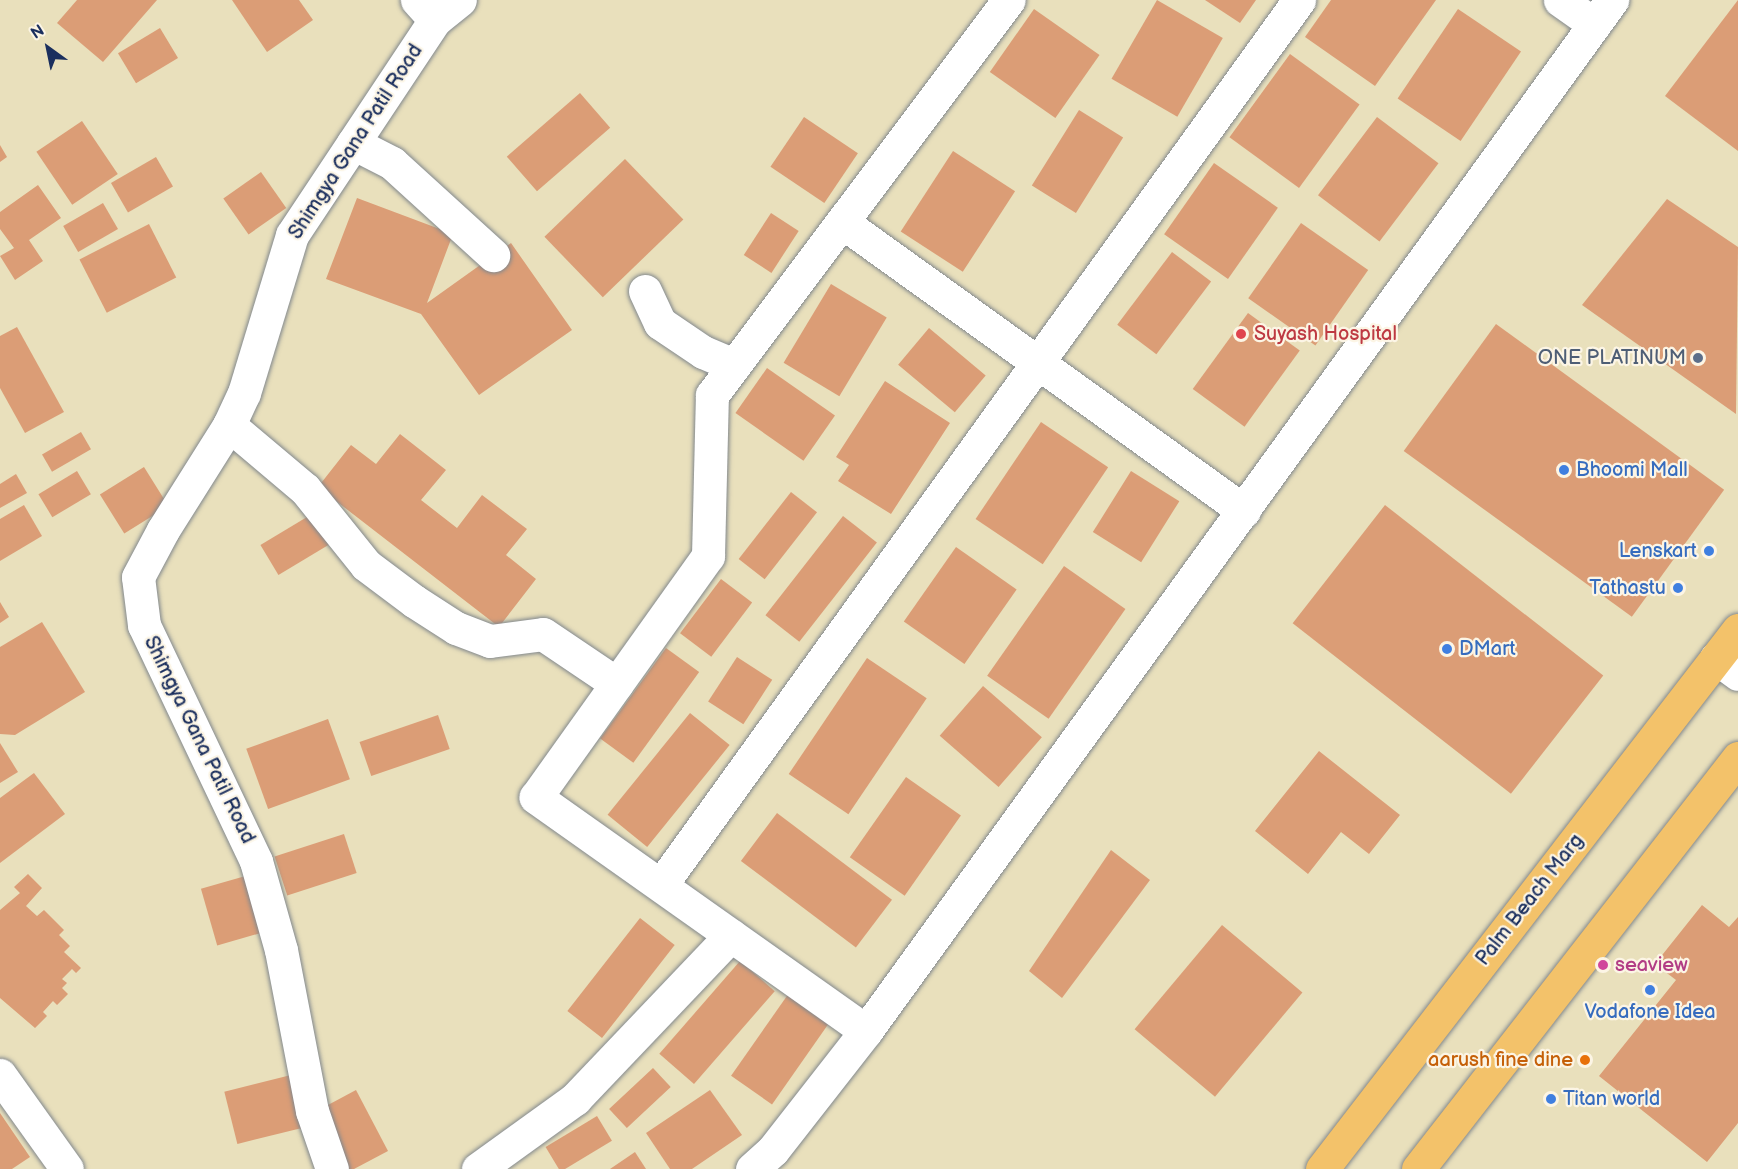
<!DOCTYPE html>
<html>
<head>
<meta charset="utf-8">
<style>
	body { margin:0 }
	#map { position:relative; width:1738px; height:1169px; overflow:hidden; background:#e9e0bc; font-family:"Balsamiq Sans",sans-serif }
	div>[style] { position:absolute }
	.building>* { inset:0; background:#db9d76; transform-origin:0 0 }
	.roads { filter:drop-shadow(0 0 2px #82888d) drop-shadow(0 0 2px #82888d) }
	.minor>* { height:33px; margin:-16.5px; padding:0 16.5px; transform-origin:16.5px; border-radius:16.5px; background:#fff }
	.tertiary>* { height:33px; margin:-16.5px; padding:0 16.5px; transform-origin:16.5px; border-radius:16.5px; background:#fff }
	.primary>* { height:33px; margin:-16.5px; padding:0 16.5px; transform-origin:16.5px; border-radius:16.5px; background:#f3c26a }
	.dots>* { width:16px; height:16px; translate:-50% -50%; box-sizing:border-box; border:3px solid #fcf5e5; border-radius:50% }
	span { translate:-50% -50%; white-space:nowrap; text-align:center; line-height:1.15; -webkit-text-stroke:4.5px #fcf5e5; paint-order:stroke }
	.street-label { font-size:20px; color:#1b2f5e }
	.health-label { font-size:20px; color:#be3a42 }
	.left { translate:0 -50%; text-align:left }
	.service-label { font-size:20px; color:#4e5e75 }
	.right { translate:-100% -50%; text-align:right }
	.shop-label { font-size:20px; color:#366cbe }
	.hotel-label { font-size:20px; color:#b23c85 }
	.food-label { font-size:20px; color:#c56008 }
	.north { position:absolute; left:18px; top:18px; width:60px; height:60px; -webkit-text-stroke:4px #fcf5e5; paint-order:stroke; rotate:327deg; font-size:16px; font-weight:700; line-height:24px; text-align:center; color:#1b2f5e }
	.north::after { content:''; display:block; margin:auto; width:21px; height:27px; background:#1b2f5e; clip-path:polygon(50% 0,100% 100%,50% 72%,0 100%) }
</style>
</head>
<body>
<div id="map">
	<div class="building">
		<div style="clip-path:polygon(77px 0,157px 0,103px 62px,57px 23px)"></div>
		<div style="clip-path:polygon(232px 0,299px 0,313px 20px,267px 52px)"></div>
		<div style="left:1157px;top:0;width:76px;height:91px;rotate:30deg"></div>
		<div style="clip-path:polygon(1205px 0,1256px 0,1240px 23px)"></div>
		<div style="clip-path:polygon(1331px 0,1436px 0,1375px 86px,1305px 37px)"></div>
		<div style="clip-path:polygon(1738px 0,1738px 151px,1665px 96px)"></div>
		<div style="left:1034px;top:9px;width:80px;height:77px;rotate:35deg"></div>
		<div style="left:1458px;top:9px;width:76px;height:108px;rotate:34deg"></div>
		<div style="left:160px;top:28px;width:35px;height:49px;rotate:59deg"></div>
		<div style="left:1290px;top:54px;width:86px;height:103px;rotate:36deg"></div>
		<div style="left:580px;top:93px;width:46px;height:97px;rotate:49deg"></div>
		<div style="left:1079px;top:110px;width:52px;height:89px;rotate:32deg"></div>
		<div style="left:804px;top:117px;width:65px;height:60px;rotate:34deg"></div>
		<div style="left:1377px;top:117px;width:77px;height:98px;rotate:37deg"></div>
		<div style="left:82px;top:121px;width:64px;height:55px;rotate:56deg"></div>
		<div style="clip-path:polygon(0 145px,7px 157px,0 162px)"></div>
		<div style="left:953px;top:151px;width:74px;height:96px;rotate:33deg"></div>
		<div style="left:156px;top:157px;width:34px;height:52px;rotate:60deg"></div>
		<div style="left:625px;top:159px;width:84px;height:112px;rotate:46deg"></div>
		<div style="left:1214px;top:163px;width:78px;height:87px;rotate:35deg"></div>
		<div style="left:261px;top:172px;width:44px;height:46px;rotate:55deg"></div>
		<div style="clip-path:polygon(38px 185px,61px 218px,29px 240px,43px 261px,15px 280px,0 256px,14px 248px,0 229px,0 212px)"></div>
		<div style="clip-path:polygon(357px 198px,453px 234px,427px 303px,511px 243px,572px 330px,479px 395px,421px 314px,326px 279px)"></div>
		<div style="clip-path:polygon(1667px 199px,1738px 247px,1736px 414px,1582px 305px)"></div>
		<div style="left:103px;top:203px;width:30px;height:46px;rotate:60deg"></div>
		<div style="left:771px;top:213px;width:33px;height:50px;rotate:33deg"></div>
		<div style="left:1301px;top:223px;width:82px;height:92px;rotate:35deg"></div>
		<div style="left:149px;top:224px;width:60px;height:78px;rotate:63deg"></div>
		<div style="left:1172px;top:252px;width:49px;height:91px;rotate:37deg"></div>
		<div style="left:831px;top:284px;width:65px;height:92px;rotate:31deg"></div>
		<div style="left:1248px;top:313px;width:64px;height:94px;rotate:36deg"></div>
		<div style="left:1496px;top:324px;width:282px;height:157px;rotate:36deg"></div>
		<div style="clip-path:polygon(17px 327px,64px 412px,25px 433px,0 388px,0 336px)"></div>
		<div style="left:929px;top:328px;width:74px;height:48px;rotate:40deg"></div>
		<div style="left:767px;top:368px;width:83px;height:55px;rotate:35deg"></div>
		<div style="clip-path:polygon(885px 381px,950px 423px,891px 514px,838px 481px,849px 465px,836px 457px)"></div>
		<div style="left:1041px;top:422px;width:81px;height:117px;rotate:34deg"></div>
		<div style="left:81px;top:432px;width:20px;height:45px;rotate:60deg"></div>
		<div style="clip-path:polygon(400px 434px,446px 470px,421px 500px,457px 528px,482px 495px,527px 529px,506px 555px,536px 579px,499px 627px,318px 487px,351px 445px,376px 464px)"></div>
		<div style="left:144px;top:467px;width:46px;height:52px;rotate:58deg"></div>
		<div style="left:77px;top:471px;width:27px;height:45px;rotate:59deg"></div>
		<div style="left:1131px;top:471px;width:57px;height:72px;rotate:32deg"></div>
		<div style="clip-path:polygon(16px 474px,27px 493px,0 508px,0 484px)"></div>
		<div style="left:791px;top:492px;width:33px;height:85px;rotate:38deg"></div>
		<div style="clip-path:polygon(24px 505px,42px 536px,0 561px,0 519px)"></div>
		<div style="left:1385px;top:505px;width:277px;height:150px;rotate:38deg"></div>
		<div style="left:317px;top:511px;width:35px;height:66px;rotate:59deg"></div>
		<div style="left:843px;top:516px;width:43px;height:126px;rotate:38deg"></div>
		<div style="left:956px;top:547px;width:74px;height:91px;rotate:35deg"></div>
		<div style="left:1064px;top:566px;width:75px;height:134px;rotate:35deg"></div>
		<div style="left:721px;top:579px;width:39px;height:68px;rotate:37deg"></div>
		<div style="clip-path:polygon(0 602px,9px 617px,0 623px)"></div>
		<div style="clip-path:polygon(42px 622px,85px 692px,15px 735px,0 734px,0 647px)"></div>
		<div style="left:666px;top:648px;width:41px;height:112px;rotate:36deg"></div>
		<div style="left:737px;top:657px;width:42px;height:53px;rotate:33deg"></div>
		<div style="left:867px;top:658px;width:72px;height:140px;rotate:34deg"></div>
		<div style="left:983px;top:686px;width:78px;height:66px;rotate:41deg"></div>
		<div style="left:690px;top:713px;width:51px;height:131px;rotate:39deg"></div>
		<div style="left:438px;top:715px;width:36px;height:83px;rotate:71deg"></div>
		<div style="left:328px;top:719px;width:64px;height:87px;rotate:70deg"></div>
		<div style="clip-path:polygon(0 743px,18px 772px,0 783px)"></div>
		<div style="clip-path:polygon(1319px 751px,1400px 815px,1369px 854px,1341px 832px,1308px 874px,1255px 831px)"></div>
		<div style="clip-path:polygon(34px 773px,65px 814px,0 863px,0 798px)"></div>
		<div style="left:906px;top:777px;width:67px;height:98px;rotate:35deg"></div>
		<div style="left:777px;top:813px;width:144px;height:60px;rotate:37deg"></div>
		<div style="left:344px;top:834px;width:41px;height:73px;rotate:72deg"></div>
		<div style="clip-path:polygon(1111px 850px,1150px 880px,1062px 998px,1029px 971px)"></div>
		<div style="clip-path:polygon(28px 874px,42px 888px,26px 906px,37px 916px,44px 910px,64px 930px,59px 935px,70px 946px,64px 952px,81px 968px,76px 973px,72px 969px,62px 979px,67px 983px,62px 988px,68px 994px,57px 1005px,53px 1001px,43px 1012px,47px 1016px,35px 1028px,0 998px,0 910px,20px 893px,14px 887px)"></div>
		<div style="left:249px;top:875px;width:59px;height:50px;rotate:74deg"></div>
		<div style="clip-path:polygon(1702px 905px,1729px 927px,1738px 917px,1738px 1123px,1707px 1162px,1599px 1076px,1676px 980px,1655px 964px)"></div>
		<div style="left:640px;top:918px;width:44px;height:118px;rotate:38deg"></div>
		<div style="left:1222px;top:925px;width:105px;height:136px;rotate:40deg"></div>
		<div style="left:740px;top:961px;width:46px;height:123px;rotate:41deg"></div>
		<div style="left:789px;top:993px;width:50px;height:101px;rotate:35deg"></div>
		<div style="left:653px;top:1068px;width:26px;height:60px;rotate:47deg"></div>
		<div style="left:299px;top:1073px;width:54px;height:77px;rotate:76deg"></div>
		<div style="clip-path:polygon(356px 1090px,388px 1151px,354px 1169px,343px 1169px,313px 1113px)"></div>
		<div style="clip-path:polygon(710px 1090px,742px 1135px,692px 1169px,670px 1169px,646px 1133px)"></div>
		<div style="clip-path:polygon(0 1113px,30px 1157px,12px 1169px,0 1169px)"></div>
		<div style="left:597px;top:1116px;width:29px;height:60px;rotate:59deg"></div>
		<div style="clip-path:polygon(635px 1152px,646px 1169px,610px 1169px)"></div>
	</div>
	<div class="roads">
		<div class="minor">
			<div style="left:417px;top:0;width:27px;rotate:48deg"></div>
			<div style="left:1560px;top:0;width:42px;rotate:35.2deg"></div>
			<div style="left:353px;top:143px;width:44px;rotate:27.1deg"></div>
			<div style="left:392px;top:163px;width:137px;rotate:42.3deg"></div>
			<div style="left:842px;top:222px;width:495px;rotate:35.7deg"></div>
			<div style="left:645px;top:291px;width:35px;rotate:65deg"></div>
			<div style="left:660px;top:323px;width:52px;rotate:34deg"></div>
			<div style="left:703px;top:352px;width:34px;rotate:23deg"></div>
			<div style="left:229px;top:425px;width:99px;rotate:40.1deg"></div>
			<div style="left:305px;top:489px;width:97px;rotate:51.2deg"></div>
			<div style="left:366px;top:565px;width:60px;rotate:36.9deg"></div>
			<div style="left:414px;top:601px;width:50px;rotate:32.7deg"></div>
			<div style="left:456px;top:628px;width:36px;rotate:21deg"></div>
			<div style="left:490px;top:641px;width:53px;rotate:-7.5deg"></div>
			<div style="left:543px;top:634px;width:89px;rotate:34deg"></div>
			<div style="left:661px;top:885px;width:1091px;rotate:-54.21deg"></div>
			<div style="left:866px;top:1031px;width:405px;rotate:-144.7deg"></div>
			<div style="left:536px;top:797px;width:296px;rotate:-54.5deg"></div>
			<div style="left:708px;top:556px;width:161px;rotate:-88.6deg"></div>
			<div style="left:712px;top:395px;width:494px;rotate:-53.1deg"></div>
			<div style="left:0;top:1075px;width:115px;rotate:54.5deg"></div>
			<div style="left:332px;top:1169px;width:61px;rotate:-109deg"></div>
			<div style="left:312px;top:1111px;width:164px;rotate:-100.9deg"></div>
			<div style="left:281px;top:950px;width:92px;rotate:-105.7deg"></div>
			<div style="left:256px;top:861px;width:261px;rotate:-115.4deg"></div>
			<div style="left:144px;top:625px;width:48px;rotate:-97.1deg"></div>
			<div style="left:138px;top:577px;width:53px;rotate:-62deg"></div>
			<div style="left:163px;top:530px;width:124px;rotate:-57.8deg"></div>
			<div style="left:229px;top:425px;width:35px;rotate:-65deg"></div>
			<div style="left:244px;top:393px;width:165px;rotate:-73.1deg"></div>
			<div style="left:292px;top:235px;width:258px;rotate:-56.4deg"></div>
			<div style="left:435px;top:20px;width:32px;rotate:-39deg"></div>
			<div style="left:478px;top:1169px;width:120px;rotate:-35.8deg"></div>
			<div style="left:575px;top:1099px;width:226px;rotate:-46.4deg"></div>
			<div style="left:752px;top:1169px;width:28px;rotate:-42deg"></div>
			<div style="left:773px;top:1150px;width:151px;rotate:-52deg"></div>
			<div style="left:866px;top:1031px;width:1273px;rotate:-54.11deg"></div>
		</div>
		<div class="tertiary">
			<div style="left:1716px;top:658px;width:27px;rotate:36deg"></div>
		</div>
		<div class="primary">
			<div style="left:1322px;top:1169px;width:681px;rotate:-52.34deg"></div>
			<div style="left:1418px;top:1169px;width:521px;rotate:-52.1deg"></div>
		</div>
	</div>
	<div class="dots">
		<div style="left:1241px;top:334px;background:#e0444e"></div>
		<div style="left:1698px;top:358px;background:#5c6f8a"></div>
		<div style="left:1564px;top:470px;background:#3f7fe0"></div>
		<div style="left:1709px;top:551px;background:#3f7fe0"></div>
		<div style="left:1678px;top:588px;background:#3f7fe0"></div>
		<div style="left:1447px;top:649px;background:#3f7fe0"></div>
		<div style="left:1603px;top:965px;background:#d1479c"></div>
		<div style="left:1650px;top:990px;background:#3f7fe0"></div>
		<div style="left:1585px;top:1060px;background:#e8710a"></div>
		<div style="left:1551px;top:1099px;background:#3f7fe0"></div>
	</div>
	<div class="street-label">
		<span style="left:356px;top:142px;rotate:-57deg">Shimgya Gana Patil Road</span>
		<span style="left:199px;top:740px;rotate:64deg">Shimgya Gana Patil Road</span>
		<span style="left:1530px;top:900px;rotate:-52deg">Palm Beach Marg</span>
	</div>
	<div class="health-label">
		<span class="left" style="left:1254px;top:334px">Suyash Hospital</span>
	</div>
	<div class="service-label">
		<span class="right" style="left:1686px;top:358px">ONE PLATINUM</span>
	</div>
	<div class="shop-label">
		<span class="left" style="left:1576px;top:470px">Bhoomi Mall</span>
		<span class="right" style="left:1697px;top:551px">Lenskart</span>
		<span class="right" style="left:1666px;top:588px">Tathastu</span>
		<span class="left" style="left:1459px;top:649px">DMart</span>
		<span style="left:1650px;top:1012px">Vodafone Idea</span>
		<span class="left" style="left:1563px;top:1099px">Titan world</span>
	</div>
	<div class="hotel-label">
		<span class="left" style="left:1615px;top:965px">seaview</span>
	</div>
	<div class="food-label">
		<span class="right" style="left:1573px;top:1060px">aarush fine dine</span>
	</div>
	<div class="north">N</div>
</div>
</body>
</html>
